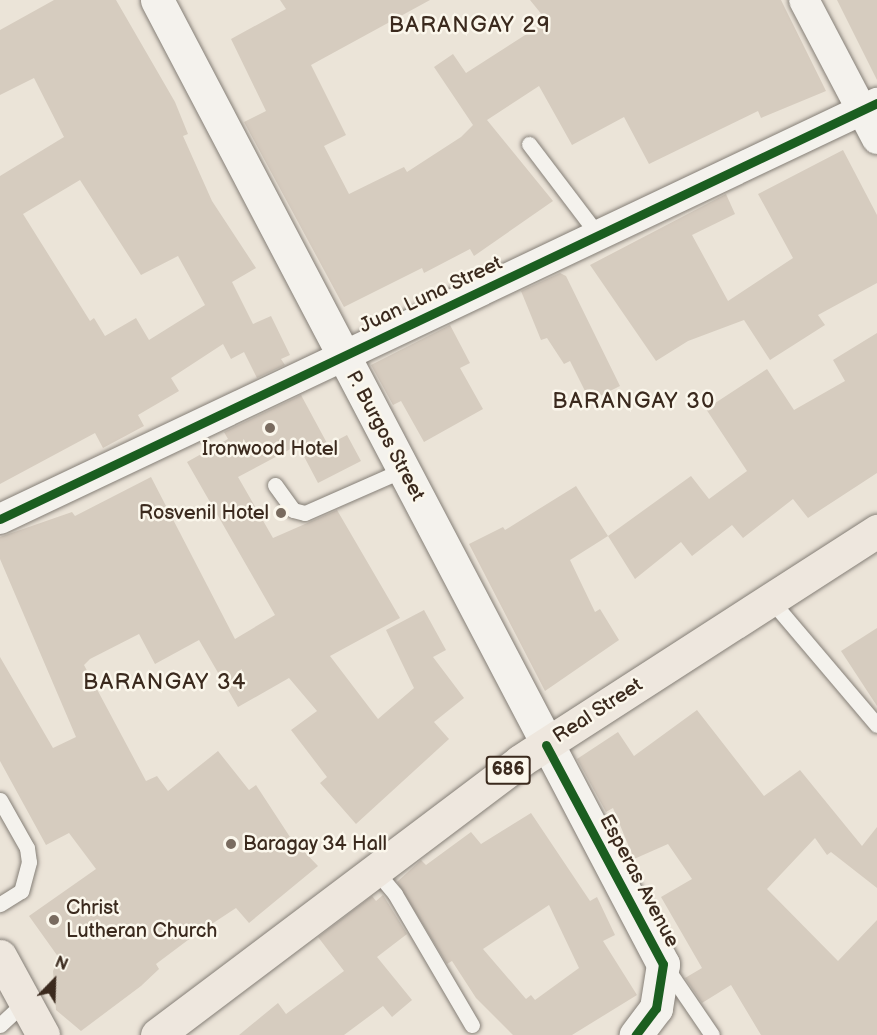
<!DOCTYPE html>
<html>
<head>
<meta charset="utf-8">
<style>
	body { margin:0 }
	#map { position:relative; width:877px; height:1035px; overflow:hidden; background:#ebe4d8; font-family:"Balsamiq Sans",sans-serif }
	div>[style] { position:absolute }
	.building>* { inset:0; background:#d6ccbf }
	.roads { filter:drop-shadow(0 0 2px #857f77) drop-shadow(0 0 2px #857f77) }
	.lane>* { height:15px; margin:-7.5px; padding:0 7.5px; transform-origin:7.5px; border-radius:7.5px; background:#f4f2ed }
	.street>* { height:30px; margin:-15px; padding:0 15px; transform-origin:15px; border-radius:15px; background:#f4f2ed }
	.secondary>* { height:33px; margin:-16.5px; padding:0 16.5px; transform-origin:16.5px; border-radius:16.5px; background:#f4f2ed }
	.primary>* { height:33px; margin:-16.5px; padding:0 16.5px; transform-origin:16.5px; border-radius:16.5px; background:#eee7de }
	.cycleway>* { height:9px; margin:-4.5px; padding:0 4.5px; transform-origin:4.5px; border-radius:4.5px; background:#1b5e20 }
	.dots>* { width:16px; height:16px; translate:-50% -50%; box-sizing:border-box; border:3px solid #fbf7ec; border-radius:50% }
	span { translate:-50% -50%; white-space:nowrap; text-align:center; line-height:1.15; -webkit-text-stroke:5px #fbf7ec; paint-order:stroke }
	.shield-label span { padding:2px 4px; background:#fbf7ec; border:2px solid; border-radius:4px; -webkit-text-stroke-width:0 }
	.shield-label { font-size:18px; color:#3b2a1e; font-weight:700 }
	.street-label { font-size:20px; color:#3b2a1e }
	.poi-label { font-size:20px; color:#3b2a1e }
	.right { translate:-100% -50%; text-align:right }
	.left { translate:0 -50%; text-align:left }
	.quarter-label { font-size:22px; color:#3b2a1e; letter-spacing:1.5px }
	.north { position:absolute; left:24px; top:951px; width:60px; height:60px; -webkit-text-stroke:4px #fbf7ec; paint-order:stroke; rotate:23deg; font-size:16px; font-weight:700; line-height:24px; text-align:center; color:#3b2a1e }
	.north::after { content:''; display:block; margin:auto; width:21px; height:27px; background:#3b2a1e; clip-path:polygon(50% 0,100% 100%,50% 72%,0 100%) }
</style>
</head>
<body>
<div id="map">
	<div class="building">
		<div style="clip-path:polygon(evenodd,54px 0,116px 0,175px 102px,188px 134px,183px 136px,212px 201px,256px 268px,232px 282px,253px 324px,271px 316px,290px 355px,281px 359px,285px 365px,257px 378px,244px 352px,231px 359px,223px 344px,171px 378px,179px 391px,138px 415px,144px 426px,103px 448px,95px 433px,0 484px,0 176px,64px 137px,34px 78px,0 95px,0 30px,54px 0,80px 180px,141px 275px,178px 256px,205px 305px,149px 340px,136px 318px,105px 336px,94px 318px,90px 321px,23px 214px,80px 180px)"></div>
		<div style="clip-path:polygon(280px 0,430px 0,311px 65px,346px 135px,324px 146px,349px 194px,404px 167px,407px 172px,461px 137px,473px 125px,434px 67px,453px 54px,466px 73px,547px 21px,530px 0,781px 0,826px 91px,761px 118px,758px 111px,649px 164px,624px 117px,572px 145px,539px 86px,487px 120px,553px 201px,474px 256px,470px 249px,424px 273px,422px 268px,344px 307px,244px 122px,266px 111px,231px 39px,286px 9px)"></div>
		<div style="clip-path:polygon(837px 0,877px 0,877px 80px)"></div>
		<div style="clip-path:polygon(843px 150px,877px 215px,877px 283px,818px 315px,825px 325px,770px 360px,744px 320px,688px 341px,656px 361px,590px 265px,726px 194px,735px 214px,692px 235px,728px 301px,793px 258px,758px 194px)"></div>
		<div style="clip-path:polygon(560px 273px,566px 276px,620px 386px,590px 401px,570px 361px,564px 364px,547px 338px,541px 340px,521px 291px)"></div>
		<div style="clip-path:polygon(450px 325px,470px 363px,460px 368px,483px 409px,424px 442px,401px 401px,393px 405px,371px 365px)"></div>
		<div style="clip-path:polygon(877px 333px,877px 473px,808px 518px,793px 499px,743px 538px,732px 525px,692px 556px,681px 542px,635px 579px,608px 536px,691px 476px,709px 499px,747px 471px,706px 409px,767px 369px,794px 410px,845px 381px,833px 360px)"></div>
		<div style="clip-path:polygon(301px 395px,328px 445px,347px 435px,361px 461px,318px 483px,298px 445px,238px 477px,273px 538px,337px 510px,400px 618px,330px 656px,378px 719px,414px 688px,386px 630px,424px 610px,446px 650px,433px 657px,464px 698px,434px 722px,449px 739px,356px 824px,320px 783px,327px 777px,291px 730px,317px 711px,289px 678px,238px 707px,199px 640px,155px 664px,139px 634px,90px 659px,84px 665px,146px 781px,157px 776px,168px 791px,218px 751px,249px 790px,256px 785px,290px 837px,318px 866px,249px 923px,236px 908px,192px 937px,156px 964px,159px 969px,141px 986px,81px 1031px,56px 1010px,53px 971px,59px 958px,29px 916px,96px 869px,69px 833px,46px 845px,0 761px,0 657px,53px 748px,76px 737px,0 559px,0 537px,72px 512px,75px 516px,151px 477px,235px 639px,275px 615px,187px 462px,228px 439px,224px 432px)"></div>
		<div style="clip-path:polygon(576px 486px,608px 536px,570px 560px,595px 612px,600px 609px,619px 640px,545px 691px,469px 544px,503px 527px,505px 530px)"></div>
		<div style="clip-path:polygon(877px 628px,877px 706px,841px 651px)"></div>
		<div style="clip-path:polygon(697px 710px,764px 796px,800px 770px,862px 846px,877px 827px,877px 888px,831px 852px,827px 855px,815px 838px,767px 889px,838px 961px,877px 920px,877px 1035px,761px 1035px,731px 985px,702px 1003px,685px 978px,702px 968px,661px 897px,692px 879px,668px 844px,634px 859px,613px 808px,606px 812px,577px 759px,618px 732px,634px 756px)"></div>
		<div style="clip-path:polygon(evenodd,531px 813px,590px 901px,597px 897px,615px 935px,603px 941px,637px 995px,572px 1035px,513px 1035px,476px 998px,452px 961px,447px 964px,397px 882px,421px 860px,426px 865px,471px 832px,481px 844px,531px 813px,549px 905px,579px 968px,535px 1000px,531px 995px,526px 999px,483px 949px,549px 905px)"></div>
		<div style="clip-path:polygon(383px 895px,407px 934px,377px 957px,412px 1000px,392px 1017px,383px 1006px,344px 1035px,239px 1035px,278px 1003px,286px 1014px,344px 971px,318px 937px,372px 896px,376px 901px)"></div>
	</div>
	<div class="roads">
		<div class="lane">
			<div style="left:529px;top:144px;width:114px;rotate:52.8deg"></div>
			<div style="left:275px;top:485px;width:31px;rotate:54deg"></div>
			<div style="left:293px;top:510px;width:12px;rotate:14deg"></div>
			<div style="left:305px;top:513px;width:107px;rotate:-23.7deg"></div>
			<div style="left:770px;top:599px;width:165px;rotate:49.7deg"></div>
			<div style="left:0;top:800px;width:55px;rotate:60.6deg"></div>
			<div style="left:27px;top:848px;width:14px;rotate:82deg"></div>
			<div style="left:29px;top:862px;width:30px;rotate:105deg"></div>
			<div style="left:21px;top:891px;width:25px;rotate:148deg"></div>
			<div style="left:375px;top:870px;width:31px;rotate:50deg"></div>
			<div style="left:395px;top:894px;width:152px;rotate:59.6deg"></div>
			<div style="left:665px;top:966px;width:83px;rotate:55.7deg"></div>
			<div style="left:0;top:1025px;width:34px;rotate:-43deg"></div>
		</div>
		<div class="street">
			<div style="left:804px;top:0;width:157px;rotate:62.3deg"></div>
			<div style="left:0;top:519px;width:971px;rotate:-25.38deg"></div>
		</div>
		<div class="secondary">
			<div style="left:157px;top:0;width:1089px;rotate:62.31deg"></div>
			<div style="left:663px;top:964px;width:45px;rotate:99deg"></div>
			<div style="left:656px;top:1008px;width:34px;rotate:127deg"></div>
		</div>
		<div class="primary">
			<div style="left:0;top:956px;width:90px;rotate:61.4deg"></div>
			<div style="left:157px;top:1035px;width:455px;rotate:-37deg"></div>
			<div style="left:520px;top:761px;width:425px;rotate:-32.8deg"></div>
		</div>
	</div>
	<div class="cycleway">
		<div style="left:0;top:519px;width:971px;rotate:-25.38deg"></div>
		<div style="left:546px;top:745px;width:248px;rotate:61.9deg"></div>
		<div style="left:663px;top:964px;width:45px;rotate:99deg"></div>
		<div style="left:656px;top:1008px;width:34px;rotate:127deg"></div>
	</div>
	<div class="dots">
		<div style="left:270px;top:428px;background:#796b5f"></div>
		<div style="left:281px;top:513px;background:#796b5f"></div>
		<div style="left:231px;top:844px;background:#796b5f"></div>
		<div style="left:54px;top:920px;background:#796b5f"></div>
	</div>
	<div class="shield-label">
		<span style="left:508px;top:770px">686</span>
	</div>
	<div class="street-label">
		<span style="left:431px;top:295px;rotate:-25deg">Juan Luna Street</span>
		<span style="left:385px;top:436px;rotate:62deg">P. Burgos Street</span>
		<span style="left:598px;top:711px;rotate:-33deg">Real Street</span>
		<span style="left:639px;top:881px;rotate:62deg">Esperas Avenue</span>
	</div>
	<div class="poi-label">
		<span style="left:270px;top:449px">Ironwood Hotel</span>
		<span class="right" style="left:269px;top:513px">Rosvenil Hotel</span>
		<span class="left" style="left:243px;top:844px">Baragay 34 Hall</span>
		<span class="left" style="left:66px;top:920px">Christ<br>Lutheran Church</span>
	</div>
	<div class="quarter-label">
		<span style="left:470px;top:26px">BARANGAY 29</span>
		<span style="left:634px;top:402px">BARANGAY 30</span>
		<span style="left:165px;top:683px">BARANGAY 34</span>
	</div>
	<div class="north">N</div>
</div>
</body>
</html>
